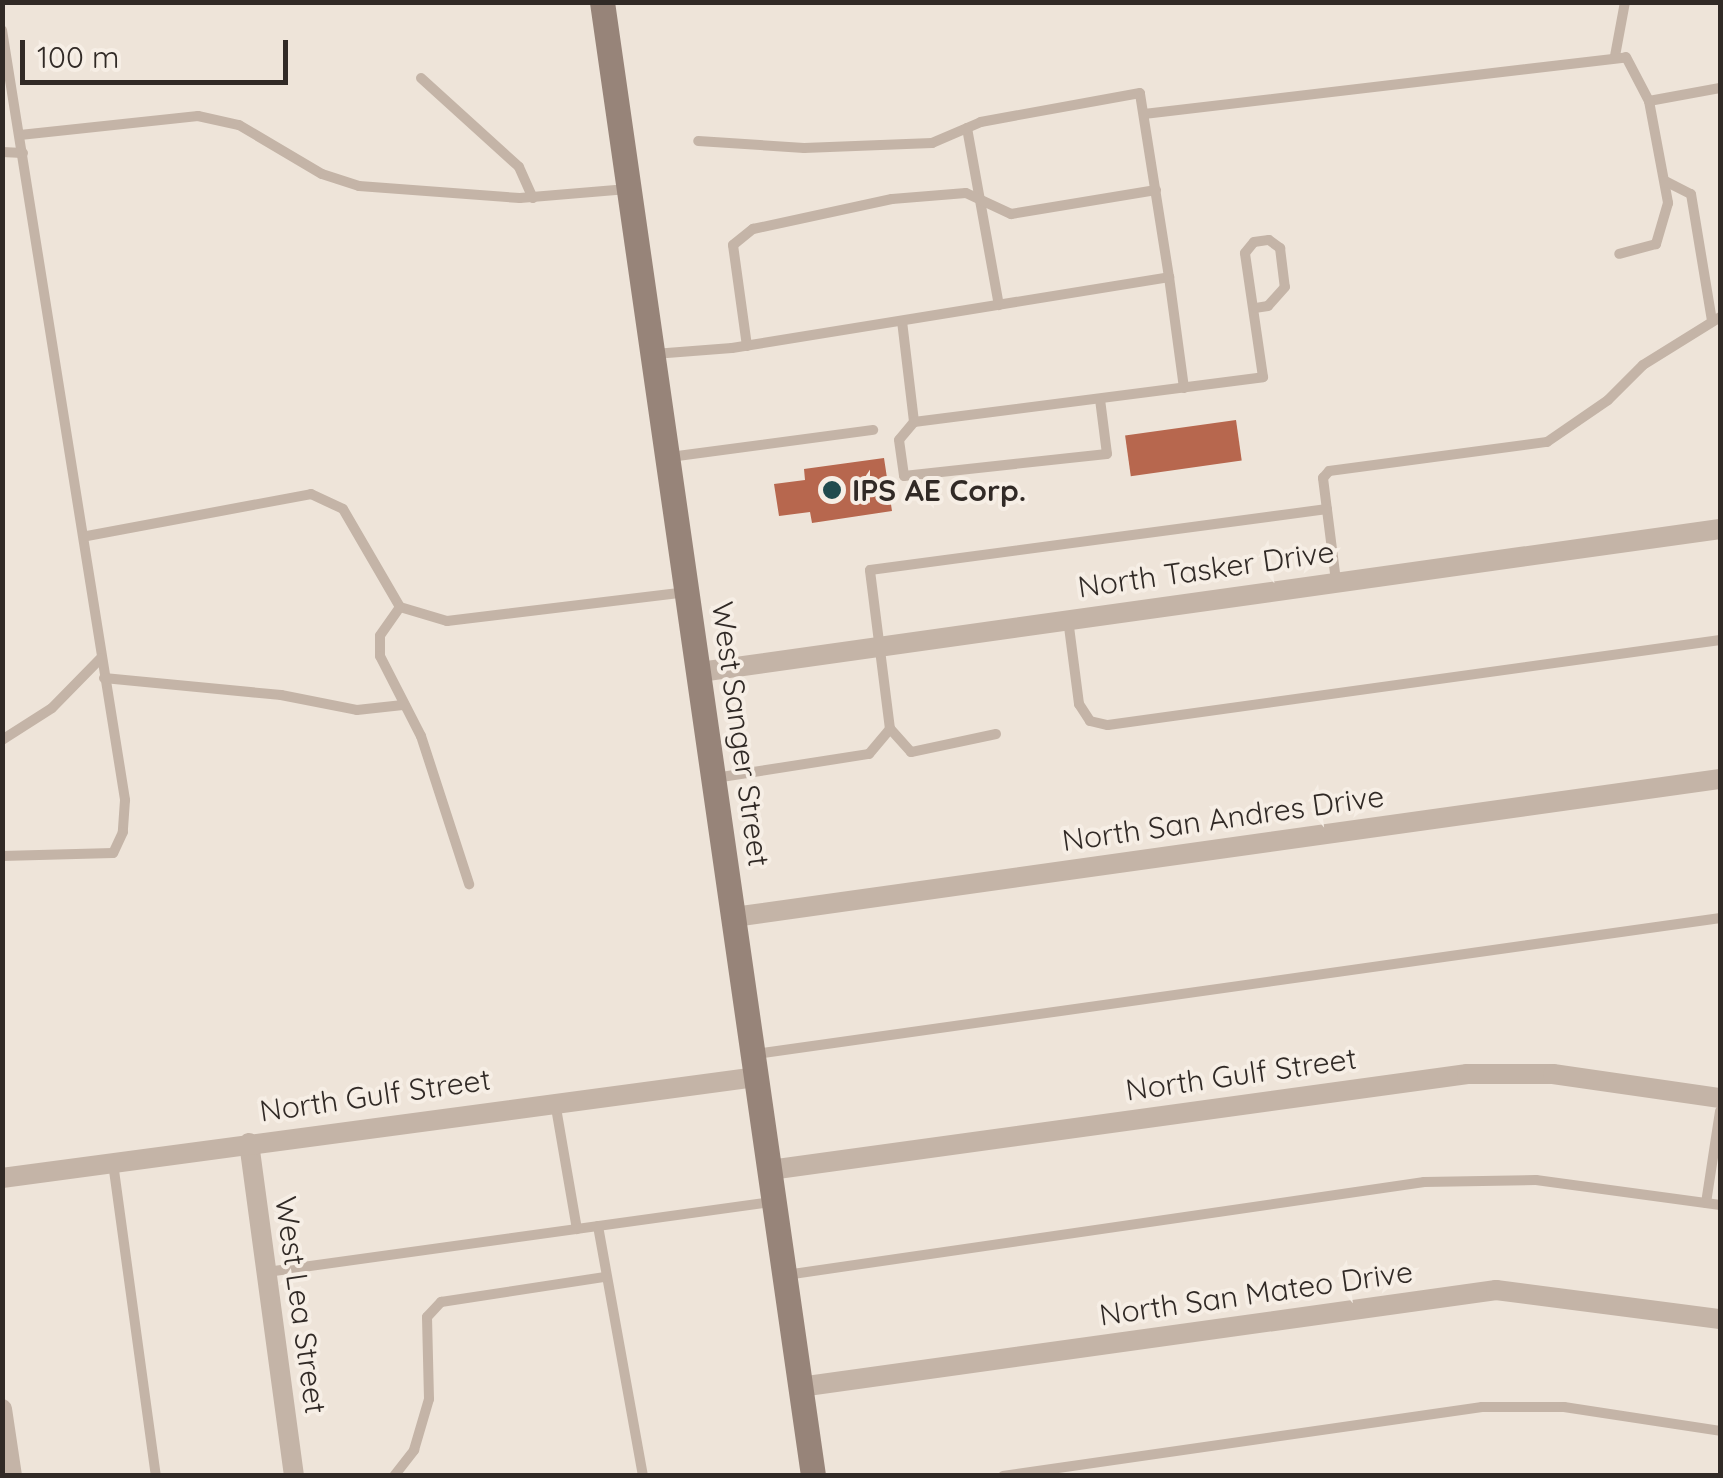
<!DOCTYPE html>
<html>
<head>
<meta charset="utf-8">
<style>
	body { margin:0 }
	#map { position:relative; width:1723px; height:1478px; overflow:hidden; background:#eee4d9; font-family:Quicksand,sans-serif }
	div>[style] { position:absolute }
	.building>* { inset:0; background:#b7674e; transform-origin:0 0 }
	.service>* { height:10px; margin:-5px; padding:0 5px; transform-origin:5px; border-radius:5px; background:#c4b4a7 }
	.minor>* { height:20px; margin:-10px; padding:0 10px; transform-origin:10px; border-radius:10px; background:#c4b4a7 }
	.secondary>* { height:25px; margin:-12.5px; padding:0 12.5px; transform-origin:12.5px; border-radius:12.5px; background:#978479 }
	.dots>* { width:28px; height:28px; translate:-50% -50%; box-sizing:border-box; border:5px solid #f6eee5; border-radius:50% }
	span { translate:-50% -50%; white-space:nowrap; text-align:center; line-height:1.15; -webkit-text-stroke:8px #f6eee5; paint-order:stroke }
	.poi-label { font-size:30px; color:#312a26; font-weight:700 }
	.left { translate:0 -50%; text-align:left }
	.street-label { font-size:30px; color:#312a26 }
	.frame { position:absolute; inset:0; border:5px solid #312a26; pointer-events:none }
	.scale { position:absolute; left:20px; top:40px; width:268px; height:45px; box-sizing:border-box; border:5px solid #312a26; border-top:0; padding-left:12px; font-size:30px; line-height:35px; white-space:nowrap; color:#312a26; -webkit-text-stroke:8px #f6eee5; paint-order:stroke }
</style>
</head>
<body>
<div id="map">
	<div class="building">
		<div style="left:1236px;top:420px;width:41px;height:112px;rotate:82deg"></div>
		<div style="clip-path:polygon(884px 458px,892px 511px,812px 523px,810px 512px,779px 516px,774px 484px,805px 480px,804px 469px)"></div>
	</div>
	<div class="service">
		<div style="left:2px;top:30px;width:780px;rotate:80.92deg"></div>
		<div style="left:125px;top:800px;width:32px;rotate:94deg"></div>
		<div style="left:123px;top:832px;width:23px;rotate:115deg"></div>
		<div style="left:113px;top:853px;width:111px;rotate:178.5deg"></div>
		<div style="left:1615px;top:56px;width:55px;rotate:-79.5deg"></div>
		<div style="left:421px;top:78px;width:132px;rotate:42.2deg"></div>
		<div style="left:519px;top:167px;width:34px;rotate:66deg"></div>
		<div style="left:1649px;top:101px;width:72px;rotate:-10.4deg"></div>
		<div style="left:1144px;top:114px;width:485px;rotate:-6.7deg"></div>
		<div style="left:1626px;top:57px;width:50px;rotate:62.4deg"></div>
		<div style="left:1649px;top:101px;width:104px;rotate:79.4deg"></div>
		<div style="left:1668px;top:203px;width:43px;rotate:106.3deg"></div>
		<div style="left:1656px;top:244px;width:38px;rotate:165deg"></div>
		<div style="left:967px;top:128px;width:180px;rotate:79.8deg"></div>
		<div style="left:20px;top:135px;width:179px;rotate:-6.1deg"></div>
		<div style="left:198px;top:116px;width:42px;rotate:12.4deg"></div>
		<div style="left:239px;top:125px;width:96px;rotate:30.6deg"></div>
		<div style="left:322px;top:174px;width:39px;rotate:18deg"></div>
		<div style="left:359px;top:186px;width:161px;rotate:4.3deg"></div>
		<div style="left:520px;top:198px;width:108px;rotate:-4.8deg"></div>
		<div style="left:2px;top:152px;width:21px;rotate:3deg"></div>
		<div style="left:1665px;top:181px;width:29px;rotate:27deg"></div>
		<div style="left:1691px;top:194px;width:129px;rotate:80.6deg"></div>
		<div style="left:1169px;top:277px;width:112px;rotate:82.3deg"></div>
		<div style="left:902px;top:321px;width:102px;rotate:83.2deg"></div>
		<div style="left:914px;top:422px;width:352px;rotate:-7.3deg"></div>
		<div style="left:1263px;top:377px;width:125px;rotate:-98.3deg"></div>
		<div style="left:1245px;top:253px;width:14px;rotate:-51deg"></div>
		<div style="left:1254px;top:242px;width:15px;rotate:-8deg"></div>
		<div style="left:1269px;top:240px;width:14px;rotate:36deg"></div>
		<div style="left:1280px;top:248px;width:39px;rotate:83deg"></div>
		<div style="left:1285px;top:287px;width:25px;rotate:132deg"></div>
		<div style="left:1268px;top:306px;width:12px;rotate:171deg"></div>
		<div style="left:747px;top:346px;width:102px;rotate:-97.9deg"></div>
		<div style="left:733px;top:245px;width:26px;rotate:-39deg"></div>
		<div style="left:753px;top:229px;width:142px;rotate:-12.2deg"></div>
		<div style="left:892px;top:199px;width:74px;rotate:-4.6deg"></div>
		<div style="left:966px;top:193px;width:50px;rotate:25deg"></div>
		<div style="left:1011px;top:214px;width:147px;rotate:-9.4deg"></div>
		<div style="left:654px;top:354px;width:78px;rotate:-4.4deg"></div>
		<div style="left:732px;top:348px;width:443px;rotate:-9.2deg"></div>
		<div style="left:1169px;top:277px;width:186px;rotate:-99deg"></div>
		<div style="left:1140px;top:93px;width:162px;rotate:169.7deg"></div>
		<div style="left:981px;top:122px;width:53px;rotate:156.8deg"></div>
		<div style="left:932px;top:143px;width:128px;rotate:177.8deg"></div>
		<div style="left:804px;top:148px;width:106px;rotate:-176.2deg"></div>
		<div style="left:914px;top:422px;width:23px;rotate:130deg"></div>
		<div style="left:899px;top:440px;width:36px;rotate:82deg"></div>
		<div style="left:904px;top:476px;width:204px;rotate:-6.2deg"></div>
		<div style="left:1107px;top:454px;width:55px;rotate:-97.3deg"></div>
		<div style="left:670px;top:457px;width:205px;rotate:-7.6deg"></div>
		<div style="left:87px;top:536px;width:228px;rotate:-10.6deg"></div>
		<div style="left:311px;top:494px;width:35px;rotate:25deg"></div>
		<div style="left:343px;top:509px;width:113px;rotate:59.8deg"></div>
		<div style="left:400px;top:607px;width:49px;rotate:16.6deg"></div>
		<div style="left:447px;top:621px;width:242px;rotate:-6.9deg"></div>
		<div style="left:1336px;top:581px;width:104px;rotate:-97.2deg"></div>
		<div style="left:1323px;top:478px;width:9px;rotate:-49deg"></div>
		<div style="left:1329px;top:471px;width:220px;rotate:-7.6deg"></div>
		<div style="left:1547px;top:442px;width:74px;rotate:-34.5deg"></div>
		<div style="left:1608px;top:400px;width:49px;rotate:-45deg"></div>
		<div style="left:1643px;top:365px;width:91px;rotate:-31.9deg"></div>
		<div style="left:400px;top:607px;width:35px;rotate:125deg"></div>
		<div style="left:380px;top:636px;width:20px;rotate:90deg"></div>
		<div style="left:380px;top:656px;width:90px;rotate:62.9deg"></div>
		<div style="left:421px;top:736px;width:156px;rotate:72deg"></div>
		<div style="left:1068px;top:619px;width:86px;rotate:82.6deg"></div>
		<div style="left:1079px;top:704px;width:20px;rotate:57deg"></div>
		<div style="left:1090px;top:721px;width:18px;rotate:13deg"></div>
		<div style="left:1108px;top:725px;width:618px;rotate:-7.91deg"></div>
		<div style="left:104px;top:678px;width:178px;rotate:5.5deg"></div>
		<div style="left:281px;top:695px;width:77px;rotate:11.2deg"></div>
		<div style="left:357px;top:710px;width:46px;rotate:-6.2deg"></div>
		<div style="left:996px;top:734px;width:87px;rotate:168deg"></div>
		<div style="left:911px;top:752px;width:31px;rotate:-132deg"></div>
		<div style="left:890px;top:729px;width:160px;rotate:-97.2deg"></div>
		<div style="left:870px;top:570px;width:461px;rotate:-7.6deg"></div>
		<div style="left:2px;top:740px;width:59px;rotate:-32.6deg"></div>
		<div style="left:52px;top:708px;width:70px;rotate:-45.6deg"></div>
		<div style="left:715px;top:778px;width:156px;rotate:-8.9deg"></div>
		<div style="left:869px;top:754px;width:33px;rotate:-50deg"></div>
		<div style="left:756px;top:1054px;width:974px;rotate:-8.03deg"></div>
		<div style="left:555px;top:1102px;width:129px;rotate:80.2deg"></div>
		<div style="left:113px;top:1163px;width:316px;rotate:82.2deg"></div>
		<div style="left:1706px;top:1203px;width:93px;rotate:-81.3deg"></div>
		<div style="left:598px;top:1226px;width:254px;rotate:79.8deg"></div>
		<div style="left:267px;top:1272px;width:509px;rotate:-7.91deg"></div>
		<div style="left:786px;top:1275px;width:645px;rotate:-8.29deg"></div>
		<div style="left:1424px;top:1182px;width:112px;rotate:-1deg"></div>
		<div style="left:1536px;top:1180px;width:186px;rotate:7.7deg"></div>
		<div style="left:394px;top:1476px;width:33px;rotate:-52deg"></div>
		<div style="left:414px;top:1450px;width:53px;rotate:-73.6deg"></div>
		<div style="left:429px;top:1399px;width:82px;rotate:-91.4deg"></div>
		<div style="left:427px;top:1317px;width:21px;rotate:-47deg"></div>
		<div style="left:441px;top:1302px;width:166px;rotate:-8.7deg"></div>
		<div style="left:1003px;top:1476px;width:484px;rotate:-8.2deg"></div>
		<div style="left:1482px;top:1407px;width:82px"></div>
		<div style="left:1564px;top:1407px;width:158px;rotate:8.7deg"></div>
	</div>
	<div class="minor">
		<div style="left:700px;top:672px;width:1030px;rotate:-7.98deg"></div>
		<div style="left:734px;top:917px;width:996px;rotate:-7.97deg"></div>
		<div style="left:249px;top:1143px;width:336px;rotate:82.3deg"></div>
		<div style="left:770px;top:1170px;width:704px;rotate:-7.84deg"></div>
		<div style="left:1467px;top:1074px;width:86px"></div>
		<div style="left:1553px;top:1074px;width:169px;rotate:8.2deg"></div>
		<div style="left:2px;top:1178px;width:762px;rotate:-7.62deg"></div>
		<div style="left:800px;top:1387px;width:703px;rotate:-7.93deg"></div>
		<div style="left:1496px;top:1290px;width:226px;rotate:7.4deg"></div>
		<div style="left:2px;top:1409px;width:68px;rotate:81.5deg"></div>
	</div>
	<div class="secondary">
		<div style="left:602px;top:2px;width:1489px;rotate:81.85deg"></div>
	</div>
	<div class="dots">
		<div style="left:832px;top:490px;background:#214b4e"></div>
	</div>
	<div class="poi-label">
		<span class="left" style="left:852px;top:490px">IPS AE Corp.</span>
	</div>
	<div class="street-label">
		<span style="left:1206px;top:569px;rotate:-8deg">North Tasker Drive</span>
		<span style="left:741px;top:734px;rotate:82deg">West Sanger Street</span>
		<span style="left:1223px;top:818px;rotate:-8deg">North San Andres Drive</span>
		<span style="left:1241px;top:1074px;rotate:-8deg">North Gulf Street</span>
		<span style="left:375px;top:1095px;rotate:-8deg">North Gulf Street</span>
		<span style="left:1256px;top:1293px;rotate:-8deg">North San Mateo Drive</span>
		<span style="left:301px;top:1305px;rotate:82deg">West Lea Street</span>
	</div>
	<div class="frame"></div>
	<div class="scale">100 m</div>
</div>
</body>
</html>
